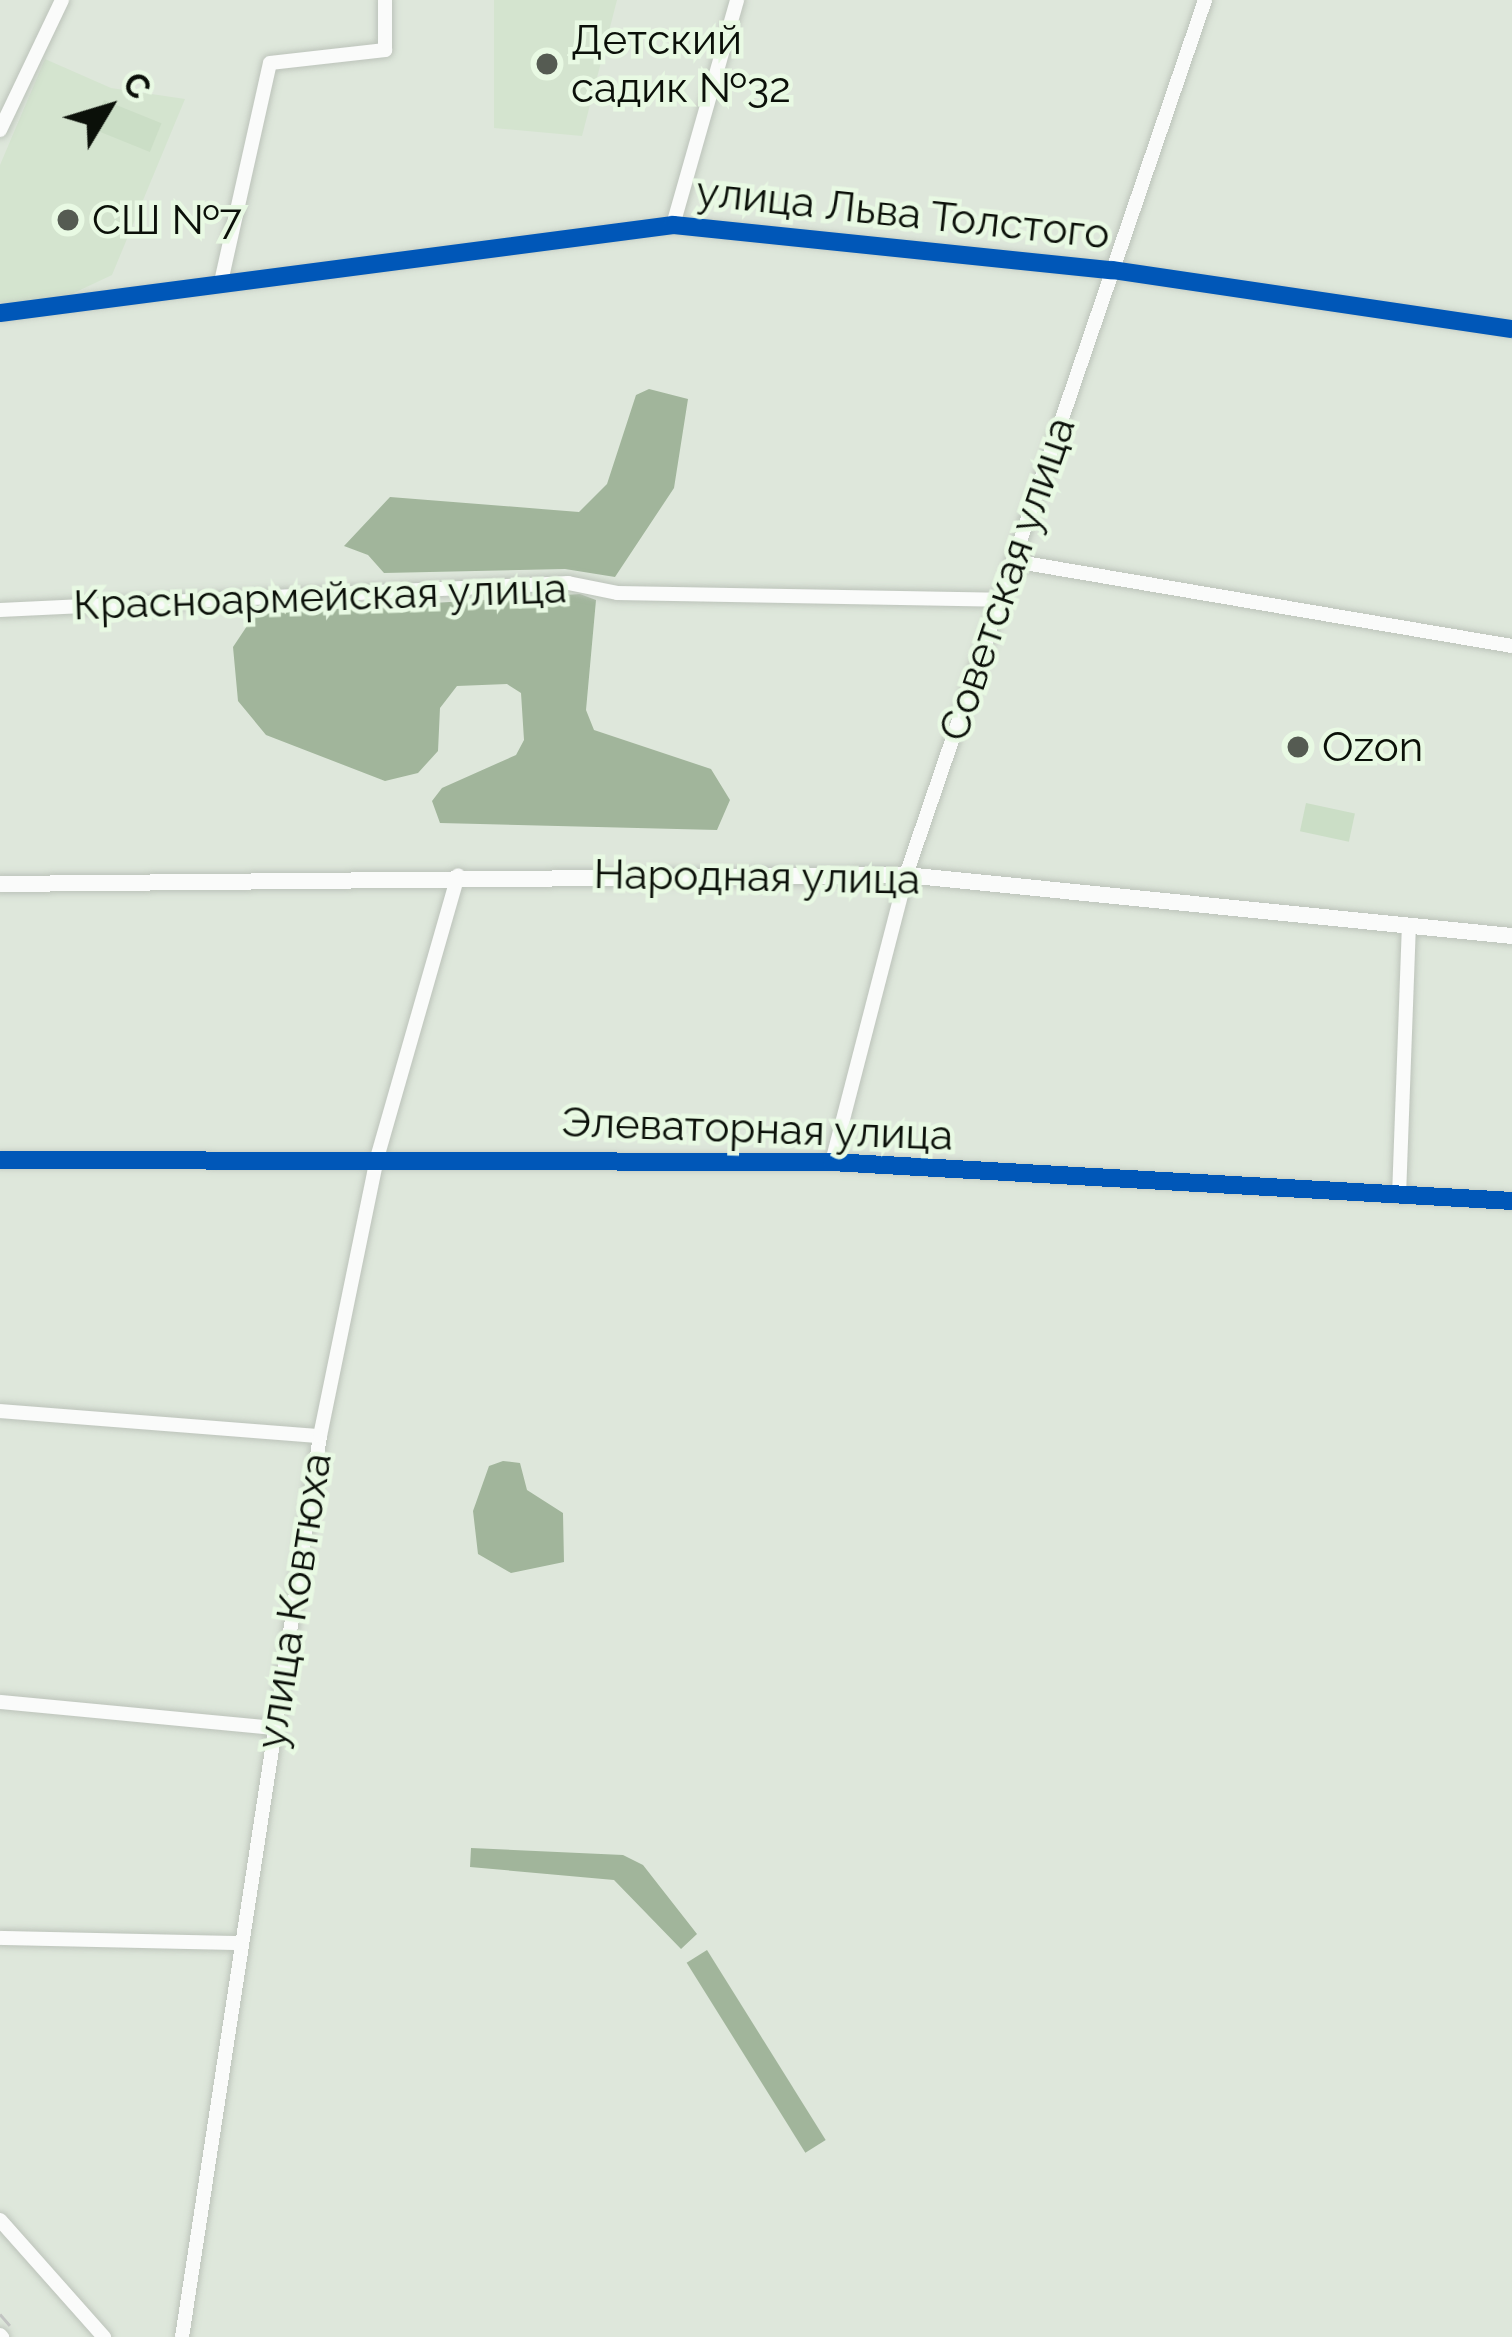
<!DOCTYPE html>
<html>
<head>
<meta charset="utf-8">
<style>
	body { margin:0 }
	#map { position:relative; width:1512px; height:2337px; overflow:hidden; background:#dee7db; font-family:Raleway,sans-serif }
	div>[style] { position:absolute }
	.built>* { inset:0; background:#d4e4cf }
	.green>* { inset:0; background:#cbdec6; transform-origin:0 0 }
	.water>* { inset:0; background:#a1b59b; transform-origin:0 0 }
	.roads { filter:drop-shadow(0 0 3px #bcc3ba) drop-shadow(0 0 3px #bcc3ba) }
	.minor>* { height:14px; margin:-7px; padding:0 7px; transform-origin:7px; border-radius:7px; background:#fafbfa }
	.major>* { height:16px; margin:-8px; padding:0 8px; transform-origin:8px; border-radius:8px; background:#fafbfa }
	.rail>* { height:3px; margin-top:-1.5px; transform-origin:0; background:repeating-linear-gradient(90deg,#c2c4c2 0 15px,transparent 0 30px) }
	.cycleway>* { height:18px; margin:-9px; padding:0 9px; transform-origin:9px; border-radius:9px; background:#0057b8 }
	.dots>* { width:33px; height:33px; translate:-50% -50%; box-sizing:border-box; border:6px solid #e8f9e3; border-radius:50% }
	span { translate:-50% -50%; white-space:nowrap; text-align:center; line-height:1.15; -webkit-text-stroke:9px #e8f9e3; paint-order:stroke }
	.poi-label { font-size:42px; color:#0b1009 }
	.left { translate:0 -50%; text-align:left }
	.street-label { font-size:42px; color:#0b1009 }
	.north { position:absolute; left:48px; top:48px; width:120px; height:120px; -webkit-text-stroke:9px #e8f9e3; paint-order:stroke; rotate:52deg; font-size:33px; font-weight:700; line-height:48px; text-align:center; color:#0b1009 }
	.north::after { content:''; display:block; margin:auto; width:42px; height:54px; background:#0b1009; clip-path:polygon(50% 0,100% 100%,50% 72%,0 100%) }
</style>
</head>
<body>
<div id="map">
	<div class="built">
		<div style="clip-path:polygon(494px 0,617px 0,582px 136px,494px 128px)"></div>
		<div style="clip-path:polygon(45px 59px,111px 88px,185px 99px,112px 275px,46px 306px,0 302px,0 165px)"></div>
	</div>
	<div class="green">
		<div style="left:104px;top:100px;width:62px;height:31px;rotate:22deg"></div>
		<div style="left:1306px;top:803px;width:50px;height:29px;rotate:12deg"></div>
	</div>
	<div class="water">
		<div style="clip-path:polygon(649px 389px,688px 399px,674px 488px,615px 577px,565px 569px,384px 573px,368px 555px,344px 546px,390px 497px,579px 512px,607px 484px,636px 395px)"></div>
		<div style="clip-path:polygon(580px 594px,596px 600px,586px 710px,594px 730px,711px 769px,730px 800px,717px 830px,440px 823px,432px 801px,442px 788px,516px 755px,524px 740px,521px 693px,507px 684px,457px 686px,440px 708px,438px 751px,418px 773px,385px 781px,266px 735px,238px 701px,233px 647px,255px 614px)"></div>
		<div style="clip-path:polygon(503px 1461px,520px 1463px,527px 1490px,563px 1513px,564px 1562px,511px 1573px,478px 1554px,473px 1511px,489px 1466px)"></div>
		<div style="clip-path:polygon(471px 1848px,623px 1855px,643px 1865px,697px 1934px,681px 1949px,614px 1880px,470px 1867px)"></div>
		<div style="left:707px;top:1950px;width:224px;height:24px;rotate:58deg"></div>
	</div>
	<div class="roads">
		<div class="minor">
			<div style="left:0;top:130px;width:144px;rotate:-64.5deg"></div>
			<div style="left:673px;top:225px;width:234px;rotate:-74.1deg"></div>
			<div style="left:221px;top:282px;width:224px;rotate:-77.4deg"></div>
			<div style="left:270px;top:63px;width:116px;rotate:-6.4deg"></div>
			<div style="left:385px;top:50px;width:50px;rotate:-90deg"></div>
			<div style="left:0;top:313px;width:679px;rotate:-7.45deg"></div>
			<div style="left:673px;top:225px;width:441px;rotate:5.9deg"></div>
			<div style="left:1112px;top:270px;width:404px;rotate:8.4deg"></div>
			<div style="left:1013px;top:561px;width:506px;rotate:9.67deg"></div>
			<div style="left:0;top:610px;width:569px;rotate:-2.72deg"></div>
			<div style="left:568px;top:583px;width:50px;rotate:11.5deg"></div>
			<div style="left:617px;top:593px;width:383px;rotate:1deg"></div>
			<div style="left:0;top:1160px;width:832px;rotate:0.14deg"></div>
			<div style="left:832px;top:1162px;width:681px;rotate:3.28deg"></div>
			<div style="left:832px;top:1162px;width:296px;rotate:-75.5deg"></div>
			<div style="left:906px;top:875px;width:925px;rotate:-71.13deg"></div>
			<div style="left:1399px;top:1196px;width:270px;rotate:-87.9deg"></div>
			<div style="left:0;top:1411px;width:321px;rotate:4.5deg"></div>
			<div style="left:0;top:1702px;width:274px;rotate:5.4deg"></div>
			<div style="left:0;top:1938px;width:239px;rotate:1.2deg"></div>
			<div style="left:0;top:2220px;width:157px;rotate:48.4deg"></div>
			<div style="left:0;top:2335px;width:3px;rotate:45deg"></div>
			<div style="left:182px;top:2337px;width:912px;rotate:-81.29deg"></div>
			<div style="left:320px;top:1436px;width:284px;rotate:-78.4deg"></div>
			<div style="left:377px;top:1158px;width:294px;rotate:-74deg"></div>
		</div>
		<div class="major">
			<div style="left:0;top:884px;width:906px;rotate:-0.57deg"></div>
			<div style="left:906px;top:875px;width:609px;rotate:5.75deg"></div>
		</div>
	</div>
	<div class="rail">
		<div style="left:0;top:2314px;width:30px;rotate:49deg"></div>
	</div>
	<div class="cycleway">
		<div style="left:0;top:313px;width:679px;rotate:-7.45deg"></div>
		<div style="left:673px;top:225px;width:441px;rotate:5.9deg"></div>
		<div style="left:1112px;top:270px;width:404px;rotate:8.4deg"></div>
		<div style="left:0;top:1160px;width:832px;rotate:0.14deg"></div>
		<div style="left:832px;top:1162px;width:681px;rotate:3.28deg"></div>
	</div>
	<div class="dots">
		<div style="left:547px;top:64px;background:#555b52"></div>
		<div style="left:68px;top:220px;background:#555b52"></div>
		<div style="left:1298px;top:747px;background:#555b52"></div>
	</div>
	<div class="poi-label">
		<span class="left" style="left:571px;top:64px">Детский<br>садик №32</span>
		<span class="left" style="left:92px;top:220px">СШ №7</span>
		<span class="left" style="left:1322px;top:747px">Ozon</span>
	</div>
	<div class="street-label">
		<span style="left:903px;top:213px;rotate:6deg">улица Льва Толстого</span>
		<span style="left:1007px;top:579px;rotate:-71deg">Советская улица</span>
		<span style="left:320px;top:597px;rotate:-2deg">Красноармейская улица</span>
		<span style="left:757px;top:877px;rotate:1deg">Народная улица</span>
		<span style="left:757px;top:1129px;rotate:2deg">Элеваторная улица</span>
		<span style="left:294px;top:1601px;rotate:-81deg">улица Ковтюха</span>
	</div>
	<div class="north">С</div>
</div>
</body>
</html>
